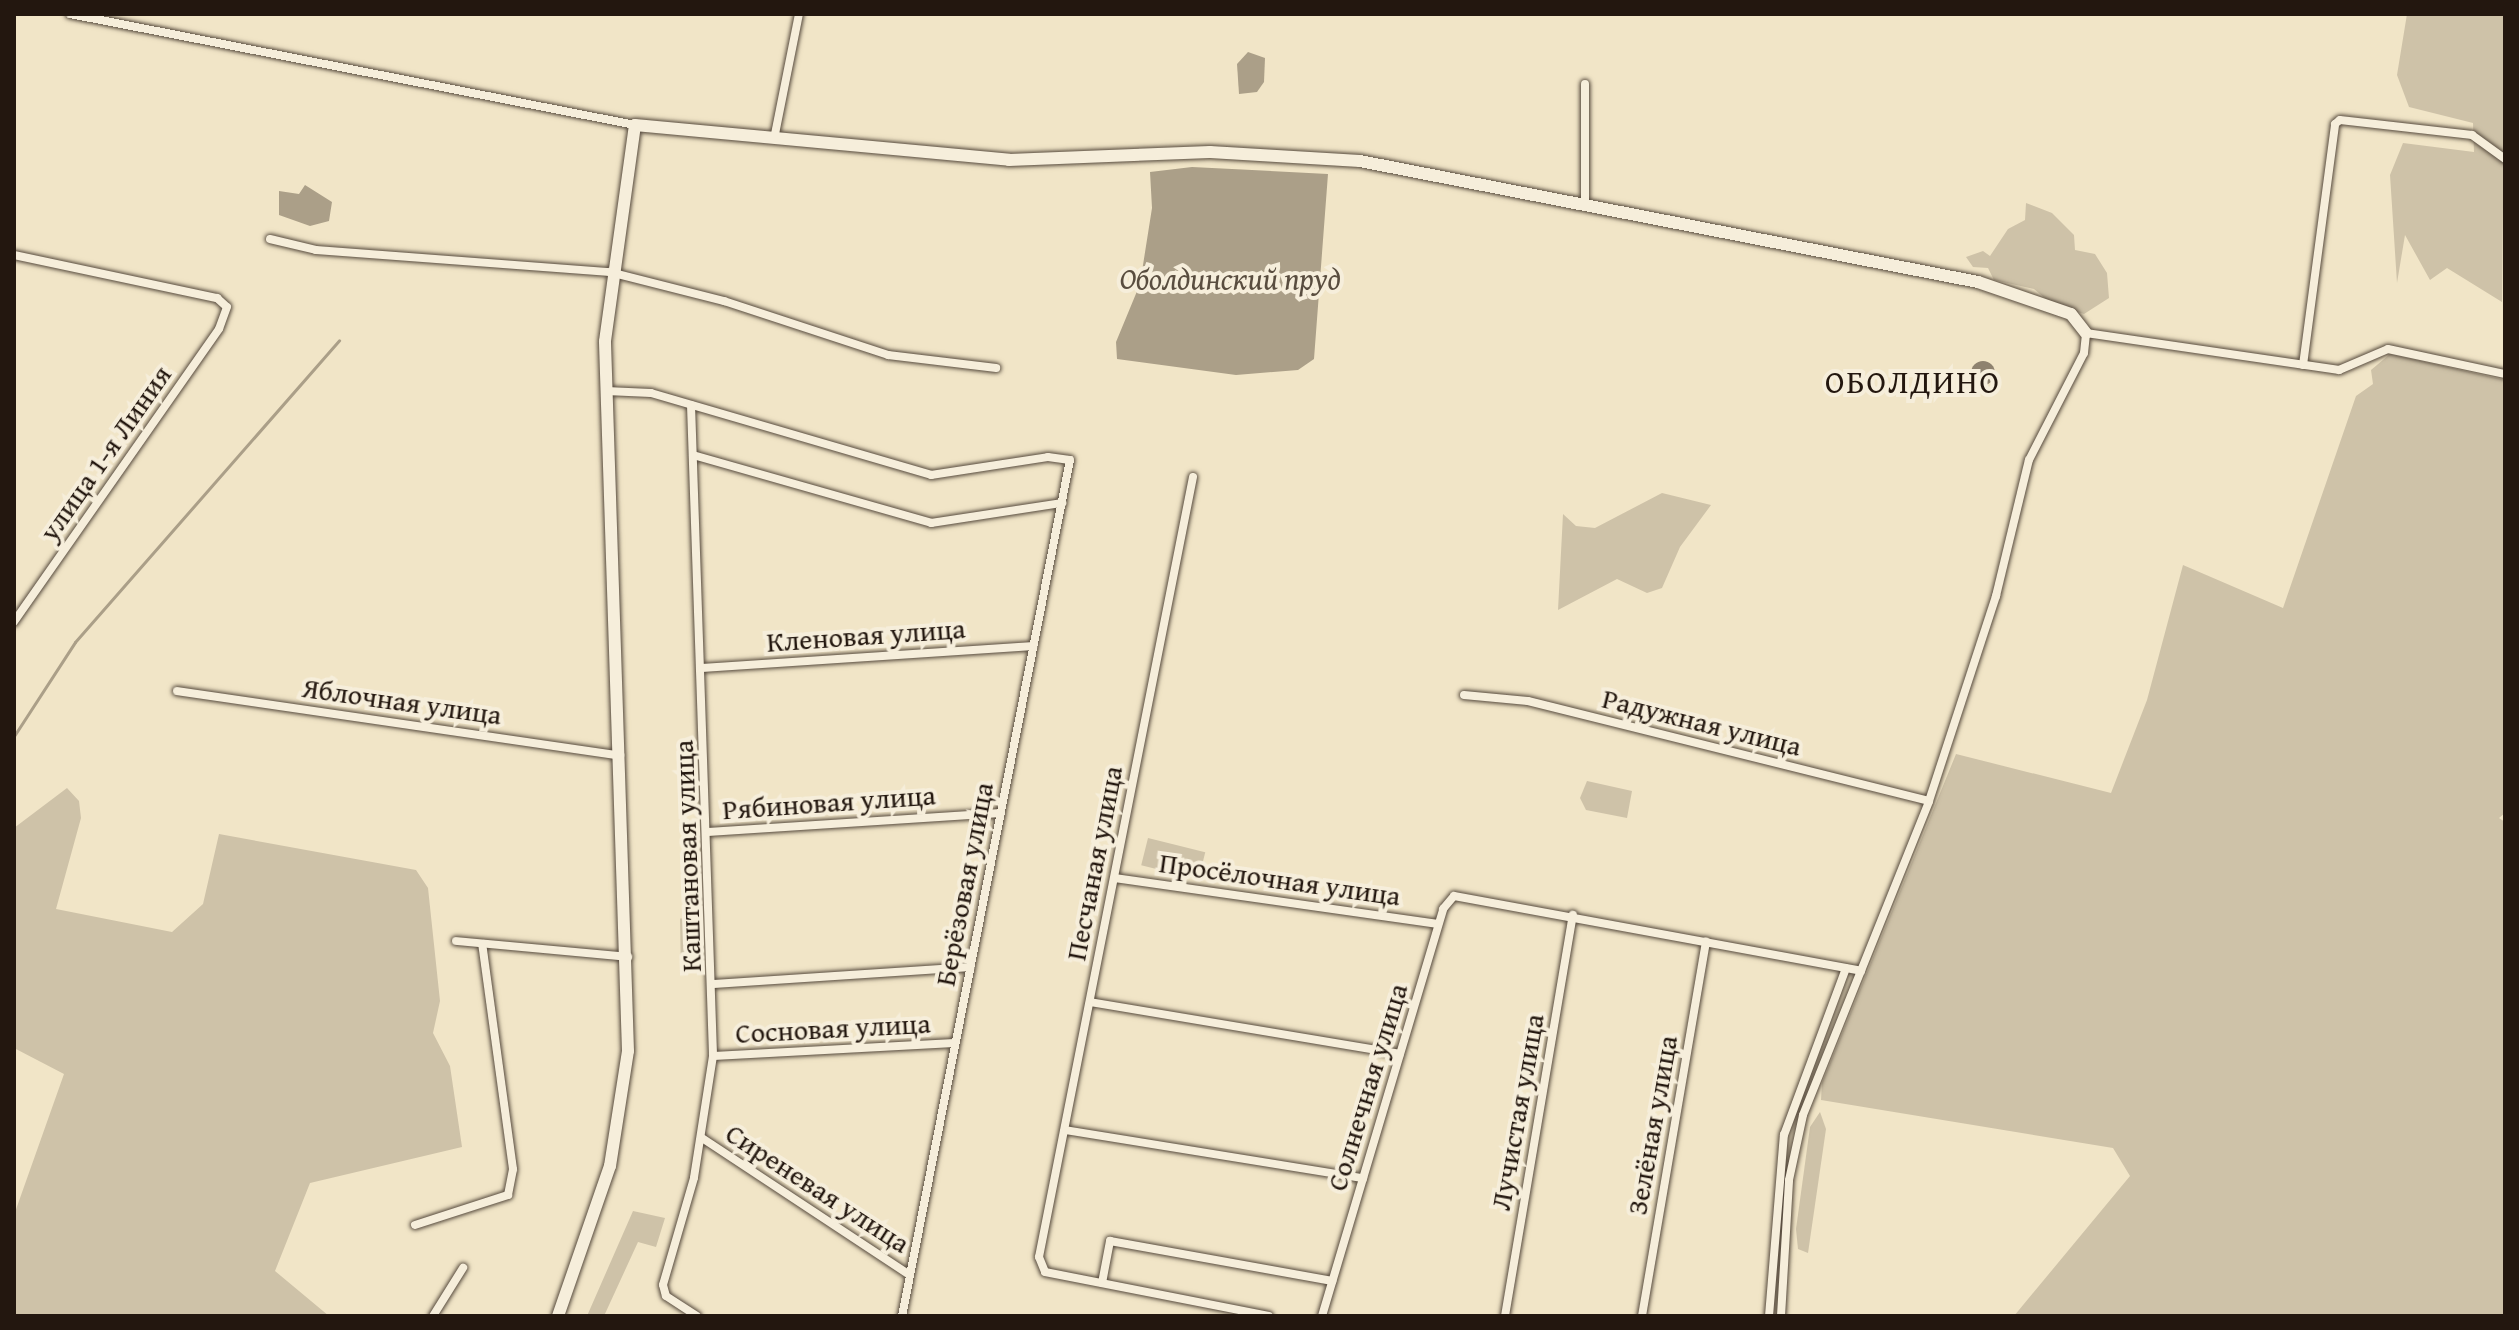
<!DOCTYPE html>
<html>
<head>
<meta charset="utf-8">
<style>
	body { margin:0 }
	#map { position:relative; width:2519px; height:1330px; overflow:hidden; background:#f1e5c7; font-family:"Gentium Book Plus",serif }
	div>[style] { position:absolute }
	.green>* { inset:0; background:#cec2a8; transform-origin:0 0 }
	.water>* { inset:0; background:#ab9f88 }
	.stream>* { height:3px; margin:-1.5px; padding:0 1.5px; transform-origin:1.5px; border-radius:1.5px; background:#ab9f88 }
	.building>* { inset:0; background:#8e826f }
	.round { border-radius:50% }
	.roads { filter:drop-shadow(0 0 2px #564a3d) drop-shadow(0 0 2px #564a3d) }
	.street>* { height:8px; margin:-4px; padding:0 4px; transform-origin:4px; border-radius:4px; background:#f6eedb }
	.secondary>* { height:12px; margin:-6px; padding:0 6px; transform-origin:6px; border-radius:6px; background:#f6eedb }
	span { translate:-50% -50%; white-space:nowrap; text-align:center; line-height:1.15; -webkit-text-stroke:8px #f6eedb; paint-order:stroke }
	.street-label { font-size:28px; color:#23170f }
	.water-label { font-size:30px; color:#594d3f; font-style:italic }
	.quarter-label { font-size:32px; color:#23170f; letter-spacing:2px }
	.frame { position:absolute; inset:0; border:16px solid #23170f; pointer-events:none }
</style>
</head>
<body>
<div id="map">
	<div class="green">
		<div style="clip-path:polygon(2407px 14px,2505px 14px,2502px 302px,2447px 268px,2430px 280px,2405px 235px,2397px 283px,2390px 175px,2403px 143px,2474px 152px,2473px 123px,2409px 107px,2397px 75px)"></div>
		<div style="clip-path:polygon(2026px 203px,2052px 213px,2074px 235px,2075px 250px,2095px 254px,2107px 273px,2109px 298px,2084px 314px,2052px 304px,2034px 289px,1994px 280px,1988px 268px,1973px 267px,1966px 257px,1983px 251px,1990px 256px,2008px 229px,2025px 220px)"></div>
		<div style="clip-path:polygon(2390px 354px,2505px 380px,2505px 813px,2499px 818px,2505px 822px,2505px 1316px,2014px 1316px,2130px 1176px,2113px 1148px,1821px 1100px,1822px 1083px,1956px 754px,2111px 793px,2147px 700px,2183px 565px,2283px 608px,2356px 396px,2373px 384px,2371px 370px)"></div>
		<div style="clip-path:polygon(1662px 493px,1711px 505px,1680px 547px,1662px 588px,1647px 593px,1617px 579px,1558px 610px,1563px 514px,1576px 526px,1595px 528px)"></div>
		<div style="clip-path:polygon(1587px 781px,1632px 791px,1627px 818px,1586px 810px,1580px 798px)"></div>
		<div style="clip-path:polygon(67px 788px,79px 801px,81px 818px,56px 909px,172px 932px,203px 904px,219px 834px,416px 870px,428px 888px,440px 1001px,433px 1033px,450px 1066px,462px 1147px,310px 1183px,275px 1271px,329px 1316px,14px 1316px,14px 1215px,64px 1074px,14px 1048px,14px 828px)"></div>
		<div style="left:1148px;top:838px;width:59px;height:28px;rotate:14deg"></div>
		<div style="left:703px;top:918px;width:41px;height:23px;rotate:89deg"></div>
		<div style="clip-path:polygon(1820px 1112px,1826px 1129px,1808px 1253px,1798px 1249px,1796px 1229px,1810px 1127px)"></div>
		<div style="clip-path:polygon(633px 1211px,665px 1218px,656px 1247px,638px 1242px,604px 1316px,587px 1316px)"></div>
	</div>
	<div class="water">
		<div style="clip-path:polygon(1248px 52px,1265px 58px,1264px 82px,1257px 92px,1239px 94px,1237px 64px)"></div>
		<div style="clip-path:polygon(1192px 167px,1328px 174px,1314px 359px,1298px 370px,1236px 375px,1117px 359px,1116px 342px,1140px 284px,1152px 208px,1150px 172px)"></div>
		<div style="clip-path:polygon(305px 185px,332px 202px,329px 221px,310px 226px,279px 215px,279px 191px,299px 194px)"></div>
	</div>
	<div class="stream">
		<div style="left:14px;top:736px;width:112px;rotate:-57deg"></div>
		<div style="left:75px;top:642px;width:401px;rotate:-48.8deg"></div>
	</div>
	<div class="building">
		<div class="round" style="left:1971px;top:361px;width:24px;height:24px"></div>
	</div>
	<div class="roads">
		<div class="street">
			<div style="left:70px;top:14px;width:576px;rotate:11.11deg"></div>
			<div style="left:774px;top:139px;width:127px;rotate:-78.7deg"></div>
			<div style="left:1585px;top:203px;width:119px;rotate:-90deg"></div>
			<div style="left:270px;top:239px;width:47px;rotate:13.4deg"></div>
			<div style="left:316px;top:250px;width:295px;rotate:4.3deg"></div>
			<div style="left:610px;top:272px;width:118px;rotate:14.3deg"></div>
			<div style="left:724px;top:301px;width:173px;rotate:18.2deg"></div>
			<div style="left:888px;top:355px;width:109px;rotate:6.9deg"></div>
			<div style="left:14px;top:255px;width:208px;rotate:12deg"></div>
			<div style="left:217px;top:298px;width:13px;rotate:42deg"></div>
			<div style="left:227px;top:307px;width:23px;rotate:110deg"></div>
			<div style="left:219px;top:329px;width:358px;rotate:125deg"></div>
			<div style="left:2303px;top:365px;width:243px;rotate:-82.4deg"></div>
			<div style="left:2335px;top:124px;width:6px;rotate:-39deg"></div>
			<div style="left:2340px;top:120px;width:133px;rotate:6.5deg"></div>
			<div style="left:2472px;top:135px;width:41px;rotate:36deg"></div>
			<div style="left:606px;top:391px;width:45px;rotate:2.5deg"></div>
			<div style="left:651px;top:393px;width:292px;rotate:16.3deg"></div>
			<div style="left:931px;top:475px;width:118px;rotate:-8.7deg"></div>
			<div style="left:1048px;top:457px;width:22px;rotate:8deg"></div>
			<div style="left:1070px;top:460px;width:872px;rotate:101.1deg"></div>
			<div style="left:691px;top:405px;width:651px;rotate:88.06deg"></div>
			<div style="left:713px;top:1056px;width:123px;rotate:98.9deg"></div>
			<div style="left:694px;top:1178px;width:111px;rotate:106.2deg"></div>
			<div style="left:663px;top:1285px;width:11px;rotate:75deg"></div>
			<div style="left:666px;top:1296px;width:37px;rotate:33deg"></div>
			<div style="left:693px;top:455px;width:248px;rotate:15.9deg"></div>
			<div style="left:931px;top:523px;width:133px;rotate:-8.7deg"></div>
			<div style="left:1193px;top:477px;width:795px;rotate:101.17deg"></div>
			<div style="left:1039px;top:1257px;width:16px;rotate:68deg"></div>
			<div style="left:1045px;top:1272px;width:228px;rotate:11.1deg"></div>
			<div style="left:702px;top:668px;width:332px;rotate:-3.8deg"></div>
			<div style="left:177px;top:691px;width:448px;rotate:8.3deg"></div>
			<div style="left:1464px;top:695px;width:64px;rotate:5.4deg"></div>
			<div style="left:1528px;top:701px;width:413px;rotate:14deg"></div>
			<div style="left:708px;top:832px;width:293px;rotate:-3.7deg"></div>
			<div style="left:1115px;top:878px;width:326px;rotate:8.1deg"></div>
			<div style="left:456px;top:941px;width:173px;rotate:5.3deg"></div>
			<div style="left:714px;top:984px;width:257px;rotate:-3.8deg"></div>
			<div style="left:1090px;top:1002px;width:314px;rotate:9.5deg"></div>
			<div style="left:713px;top:1056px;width:242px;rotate:-3.1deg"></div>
			<div style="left:1065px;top:1130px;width:302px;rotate:9.2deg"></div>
			<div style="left:702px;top:1138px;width:249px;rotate:33.4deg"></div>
			<div style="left:415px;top:1225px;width:98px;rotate:-17.9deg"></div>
			<div style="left:508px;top:1195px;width:26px;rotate:-79deg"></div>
			<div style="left:513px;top:1169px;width:227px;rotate:-97.8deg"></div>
			<div style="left:1102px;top:1283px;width:43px;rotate:-79.2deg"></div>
			<div style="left:1110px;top:1241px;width:226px;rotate:10.2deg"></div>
			<div style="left:433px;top:1316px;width:57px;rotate:-58deg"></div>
			<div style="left:1322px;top:1316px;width:425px;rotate:-73.4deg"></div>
			<div style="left:1443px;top:909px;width:17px;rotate:-50deg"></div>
			<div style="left:1454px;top:896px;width:414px;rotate:10.4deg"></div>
			<div style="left:1505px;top:1316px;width:407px;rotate:-80.4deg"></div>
			<div style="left:1642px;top:1316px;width:380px;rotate:-80.3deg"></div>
			<div style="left:1769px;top:1316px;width:182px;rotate:-85.3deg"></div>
			<div style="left:1784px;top:1135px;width:178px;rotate:-69.6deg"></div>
			<div style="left:1781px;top:1316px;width:136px;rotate:-86.6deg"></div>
			<div style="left:1789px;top:1180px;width:66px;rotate:-77.8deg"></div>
			<div style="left:1803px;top:1115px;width:338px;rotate:-68.1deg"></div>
			<div style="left:1929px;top:801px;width:216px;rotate:-71.9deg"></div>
			<div style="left:1996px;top:596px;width:140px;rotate:-76.4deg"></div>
			<div style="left:2029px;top:460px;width:120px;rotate:-62.8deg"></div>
			<div style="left:2084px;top:353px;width:20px;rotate:-84deg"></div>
			<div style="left:2086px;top:333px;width:256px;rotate:8.3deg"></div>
			<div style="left:2339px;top:370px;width:53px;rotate:-23.2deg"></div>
			<div style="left:2388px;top:349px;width:120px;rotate:12.1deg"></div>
		</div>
		<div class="secondary">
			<div style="left:558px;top:1316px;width:159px;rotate:-70.9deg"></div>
			<div style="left:610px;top:1166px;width:116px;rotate:-81.1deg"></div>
			<div style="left:628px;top:1051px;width:710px;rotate:-91.86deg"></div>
			<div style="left:605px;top:341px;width:218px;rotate:-82.1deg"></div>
			<div style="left:635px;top:125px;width:376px;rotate:5.3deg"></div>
			<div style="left:1009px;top:160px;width:201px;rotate:-2.3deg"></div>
			<div style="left:1210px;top:152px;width:150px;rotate:3.4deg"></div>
			<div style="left:1360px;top:161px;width:630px;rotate:11.08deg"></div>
			<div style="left:1978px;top:282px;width:98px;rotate:19deg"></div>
			<div style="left:2071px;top:314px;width:24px;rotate:52deg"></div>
		</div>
	</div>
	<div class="street-label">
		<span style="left:105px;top:453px;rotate:-55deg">улица 1-я Линия</span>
		<span style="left:866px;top:635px;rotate:-4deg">Кленовая улица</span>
		<span style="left:402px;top:701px;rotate:8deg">Яблочная улица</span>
		<span style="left:1702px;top:722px;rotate:14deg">Радужная улица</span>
		<span style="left:829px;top:802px;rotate:-4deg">Рябиновая улица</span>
		<span style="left:687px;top:856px;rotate:-92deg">Каштановая улица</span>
		<span style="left:1094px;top:863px;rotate:-79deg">Песчаная улица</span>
		<span style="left:1280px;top:879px;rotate:8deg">Просёлочная улица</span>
		<span style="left:964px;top:884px;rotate:-79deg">Берёзовая улица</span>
		<span style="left:833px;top:1028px;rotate:-3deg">Сосновая улица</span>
		<span style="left:1367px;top:1087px;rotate:-73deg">Солнечная улица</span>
		<span style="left:1517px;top:1112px;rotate:-80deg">Лучистая улица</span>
		<span style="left:1652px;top:1125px;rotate:-80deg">Зелёная улица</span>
		<span style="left:818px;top:1188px;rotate:33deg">Сиреневая улица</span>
	</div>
	<div class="water-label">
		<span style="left:1230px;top:278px">Оболдинский пруд</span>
	</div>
	<div class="quarter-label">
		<span style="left:1913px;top:382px">ОБОЛДИНО</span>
	</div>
	<div class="frame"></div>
</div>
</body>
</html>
